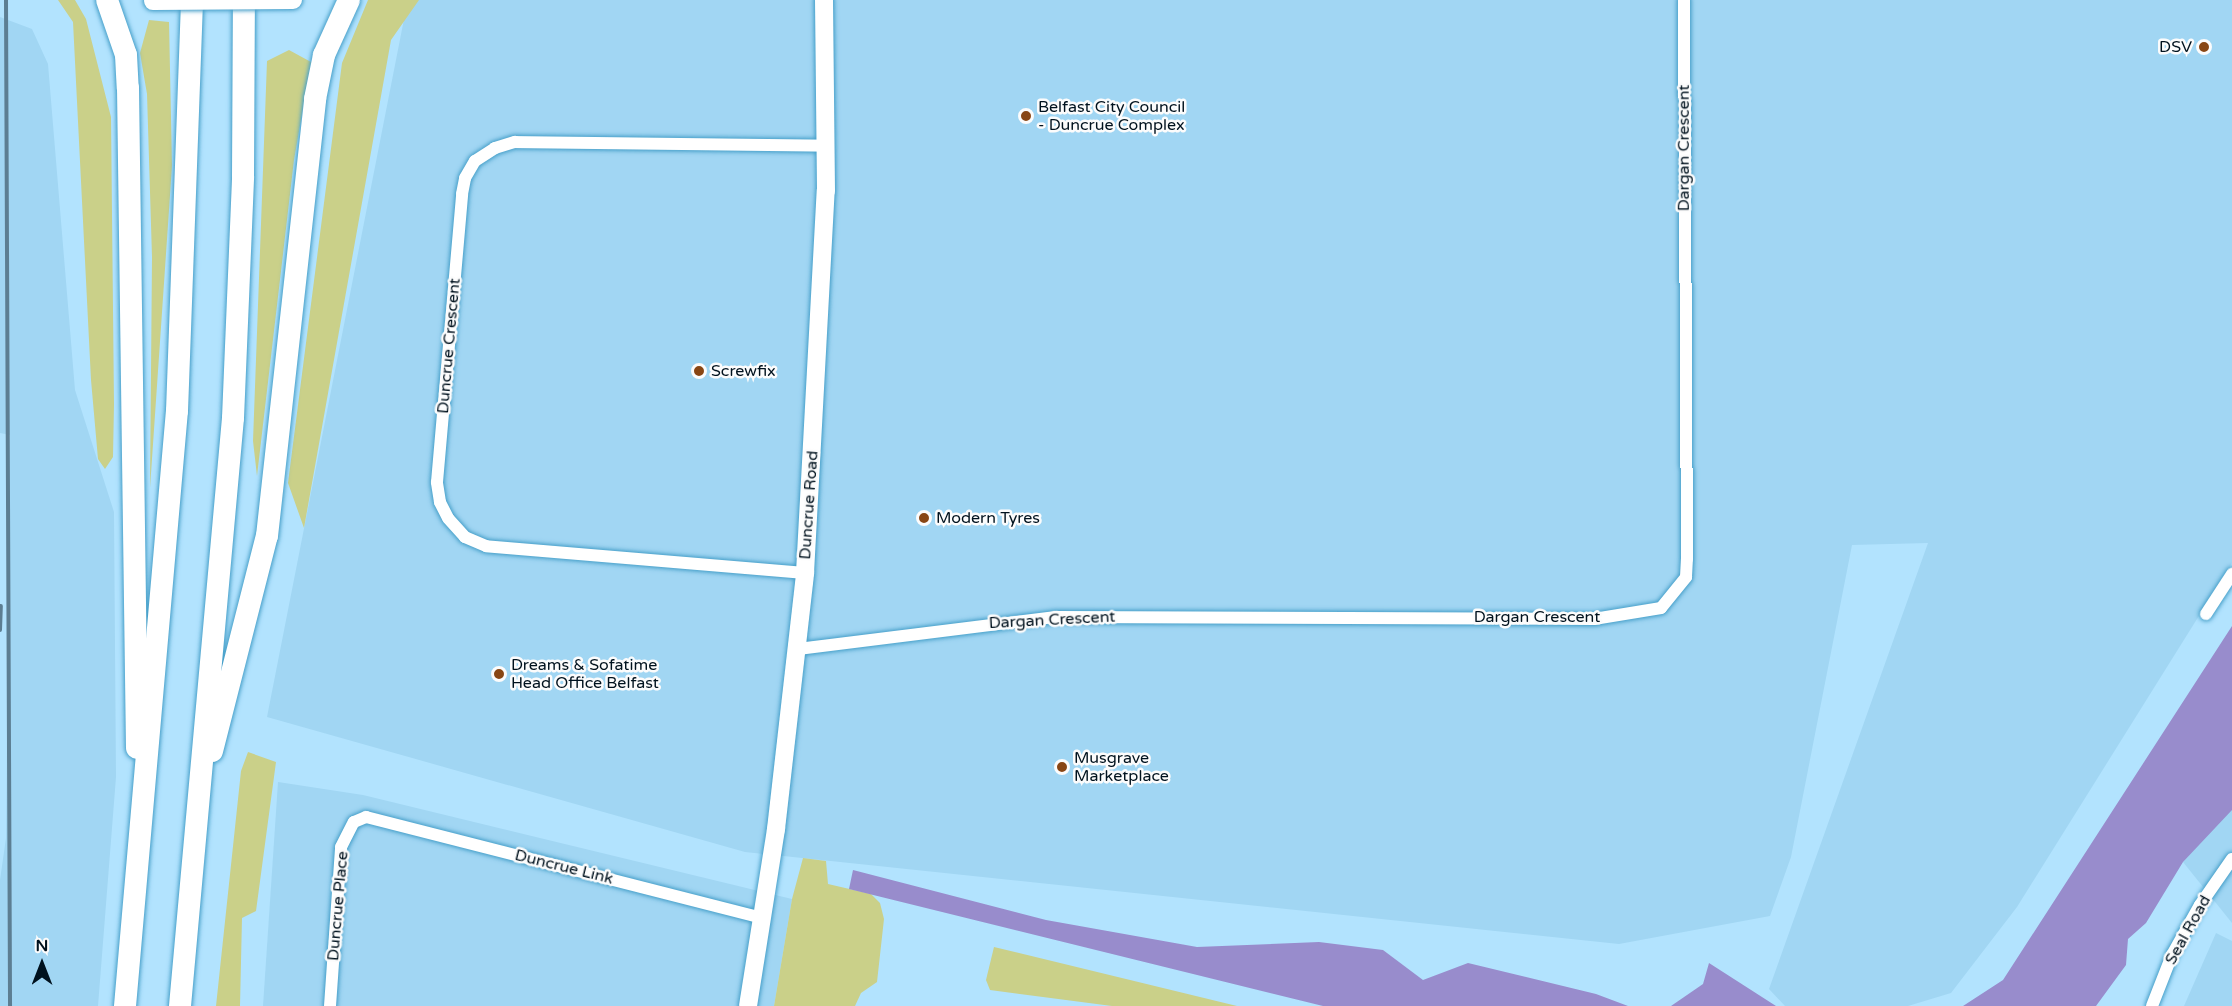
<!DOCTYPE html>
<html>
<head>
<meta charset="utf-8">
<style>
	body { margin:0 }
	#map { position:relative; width:2232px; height:1006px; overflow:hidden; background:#b2e3fe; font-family:"Varela Round",sans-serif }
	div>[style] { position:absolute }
	.built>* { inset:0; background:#a1d6f3 }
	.green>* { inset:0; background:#cad089 }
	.water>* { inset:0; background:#988ccc }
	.roads { filter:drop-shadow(0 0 2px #469fc9) drop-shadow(0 0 2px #469fc9) }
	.street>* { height:12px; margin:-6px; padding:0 6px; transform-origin:6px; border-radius:6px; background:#fff }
	.secondary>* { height:18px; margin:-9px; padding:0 9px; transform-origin:9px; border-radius:9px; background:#fff }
	.highway>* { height:22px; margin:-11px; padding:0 11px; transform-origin:11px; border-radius:11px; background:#fff }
	.rail>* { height:4px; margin:-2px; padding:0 2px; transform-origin:2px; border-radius:2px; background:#5c7e92 }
	.bridges { filter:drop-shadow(0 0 2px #469fc9) drop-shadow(0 0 2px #469fc9) }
	.secondary-bridge>* { height:18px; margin:-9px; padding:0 9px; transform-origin:9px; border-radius:9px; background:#fff }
	.dots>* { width:16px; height:16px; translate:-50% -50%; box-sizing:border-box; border:3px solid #fcfcfc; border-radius:50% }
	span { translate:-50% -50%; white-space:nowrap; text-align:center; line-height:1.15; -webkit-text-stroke:5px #fcfcfc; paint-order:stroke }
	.poi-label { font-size:16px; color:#00121e }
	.right { translate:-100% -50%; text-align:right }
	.left { translate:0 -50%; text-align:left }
	.street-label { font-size:16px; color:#00121e }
	.north { position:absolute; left:12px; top:934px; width:60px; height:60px; -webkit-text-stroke:4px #fcfcfc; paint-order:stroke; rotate:0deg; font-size:16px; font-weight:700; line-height:24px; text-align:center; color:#00121e }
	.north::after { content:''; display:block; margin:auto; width:21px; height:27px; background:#00121e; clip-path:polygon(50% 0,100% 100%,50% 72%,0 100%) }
</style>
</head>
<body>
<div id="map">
	<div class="built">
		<div style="clip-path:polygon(416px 0,2232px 0,2232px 563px,2017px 907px,1951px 993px,1908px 1006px,1785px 1006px,1769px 989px,1928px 543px,1852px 545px,1791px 857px,1770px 916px,1619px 944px,745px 852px,267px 717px,405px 14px)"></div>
		<div style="clip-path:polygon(0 17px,32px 29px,48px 64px,75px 390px,114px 512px,116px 777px,98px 1006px,0 1006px,0 880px,6px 838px,10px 435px,0 433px)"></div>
		<div style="clip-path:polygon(278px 782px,363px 795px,792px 899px,774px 1006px,263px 1006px)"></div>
		<div style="clip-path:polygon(2232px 800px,2232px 923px,2183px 862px)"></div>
		<div style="clip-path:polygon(2216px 933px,2232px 941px,2232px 1006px,2184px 1006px)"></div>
	</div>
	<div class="green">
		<div style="clip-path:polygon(58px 0,75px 0,86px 19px,111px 117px,114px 404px,113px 457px,105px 469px,98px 459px,91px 380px,73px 22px)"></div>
		<div style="clip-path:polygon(368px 0,419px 0,391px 40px,304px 528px,288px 483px,342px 63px)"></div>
		<div style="clip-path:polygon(149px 20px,169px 22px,172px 166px,150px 488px,152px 257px,147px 94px,140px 53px)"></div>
		<div style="clip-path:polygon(289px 50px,311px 62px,294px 160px,257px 476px,253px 441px,267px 61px)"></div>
		<div style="clip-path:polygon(248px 752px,276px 762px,256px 911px,242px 918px,240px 1006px,216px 1006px,241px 771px)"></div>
		<div style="clip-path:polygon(803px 858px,826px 861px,828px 884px,871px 894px,880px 903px,884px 919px,877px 982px,861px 993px,855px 1006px,774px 1006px,792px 899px)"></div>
		<div style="clip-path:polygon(994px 947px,1237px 1006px,1112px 1006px,990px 990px,986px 980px)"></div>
	</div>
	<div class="water">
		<div style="clip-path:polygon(2232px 626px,2232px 810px,2183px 862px,2146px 923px,2128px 939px,2126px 965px,2096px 1006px,1963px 1006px,2003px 980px)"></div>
		<div style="clip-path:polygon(853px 870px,1046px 920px,1197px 947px,1319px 942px,1383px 950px,1423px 980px,1468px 963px,1596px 994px,1628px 1006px,1323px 1006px,849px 889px)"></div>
		<div style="clip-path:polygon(1709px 963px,1776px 1006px,1671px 1006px,1703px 984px)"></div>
	</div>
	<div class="roads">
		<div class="street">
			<div style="left:805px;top:573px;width:320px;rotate:-175.2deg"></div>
			<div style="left:486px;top:546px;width:23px;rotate:-157deg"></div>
			<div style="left:465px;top:537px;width:25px;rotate:-132deg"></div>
			<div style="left:448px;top:518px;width:18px;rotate:-117deg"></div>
			<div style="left:440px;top:502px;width:20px;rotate:-99deg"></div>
			<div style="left:437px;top:482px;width:289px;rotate:-85deg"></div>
			<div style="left:462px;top:194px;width:16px;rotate:-79deg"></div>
			<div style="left:465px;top:178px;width:20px;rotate:-60deg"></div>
			<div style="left:475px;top:161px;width:24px;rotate:-33deg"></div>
			<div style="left:495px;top:148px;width:21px;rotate:-17deg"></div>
			<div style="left:515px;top:142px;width:311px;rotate:0.7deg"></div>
			<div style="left:2206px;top:614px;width:48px;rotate:-57deg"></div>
			<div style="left:798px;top:649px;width:260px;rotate:-7.1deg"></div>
			<div style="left:1056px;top:617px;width:538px;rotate:0.21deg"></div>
			<div style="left:1594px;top:619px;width:68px;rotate:-9.3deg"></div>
			<div style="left:1661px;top:608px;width:40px;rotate:-51deg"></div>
			<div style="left:1686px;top:577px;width:18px;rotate:-87deg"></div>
			<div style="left:1687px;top:559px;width:559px;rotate:-90.31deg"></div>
			<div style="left:330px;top:1006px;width:159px;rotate:-86deg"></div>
			<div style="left:341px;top:847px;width:28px;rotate:-63deg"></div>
			<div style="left:354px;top:822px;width:13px;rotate:-23deg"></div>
			<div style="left:366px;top:817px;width:410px;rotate:14.3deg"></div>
			<div style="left:2152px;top:1006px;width:55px;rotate:-68.6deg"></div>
			<div style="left:2172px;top:955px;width:57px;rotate:-60.8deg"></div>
			<div style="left:2200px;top:905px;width:56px;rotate:-55.2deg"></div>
		</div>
		<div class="secondary">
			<div style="left:748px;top:1006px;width:179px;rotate:-81deg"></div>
			<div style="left:776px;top:829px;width:258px;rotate:-83.5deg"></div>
			<div style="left:805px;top:573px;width:383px;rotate:-86.9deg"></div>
			<div style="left:826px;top:191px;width:191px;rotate:-90.6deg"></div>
		</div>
		<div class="highway">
			<div style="left:107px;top:0;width:58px;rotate:70.9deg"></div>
			<div style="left:126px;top:55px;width:33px;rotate:87deg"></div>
			<div style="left:128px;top:88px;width:660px;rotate:89.22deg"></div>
			<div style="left:212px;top:751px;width:222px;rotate:-75.7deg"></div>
			<div style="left:267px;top:536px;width:440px;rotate:-83.7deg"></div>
			<div style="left:315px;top:99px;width:45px;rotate:-78.4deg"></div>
			<div style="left:324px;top:55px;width:60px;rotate:-65.6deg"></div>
			<div style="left:125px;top:1006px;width:597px;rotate:-85.01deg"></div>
			<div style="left:177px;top:411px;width:411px;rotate:-87.9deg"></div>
			<div style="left:180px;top:1006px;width:590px;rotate:-84.85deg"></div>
			<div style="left:233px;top:418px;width:242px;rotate:-87.6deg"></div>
			<div style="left:243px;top:176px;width:176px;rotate:-89.7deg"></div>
		</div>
	</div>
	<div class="rail">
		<div style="left:6px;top:0;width:1006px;rotate:89.77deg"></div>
		<div style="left:0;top:630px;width:24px;rotate:-88deg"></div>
	</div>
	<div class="bridges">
		<div class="secondary-bridge">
			<div style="left:153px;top:1px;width:140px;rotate:-0.4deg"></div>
		</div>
	</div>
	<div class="dots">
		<div style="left:2204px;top:47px;background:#884614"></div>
		<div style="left:1026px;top:116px;background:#884614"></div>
		<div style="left:699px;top:371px;background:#884614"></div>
		<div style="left:924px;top:518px;background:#884614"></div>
		<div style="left:499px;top:674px;background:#884614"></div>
		<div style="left:1062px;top:767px;background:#884614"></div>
	</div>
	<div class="poi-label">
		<span class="right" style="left:2192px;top:47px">DSV</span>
		<span class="left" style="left:1038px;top:116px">Belfast City Council<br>- Duncrue Complex</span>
		<span class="left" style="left:711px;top:371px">Screwfix</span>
		<span class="left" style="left:936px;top:518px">Modern Tyres</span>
		<span class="left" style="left:511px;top:674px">Dreams &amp; Sofatime<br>Head Office Belfast</span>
		<span class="left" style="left:1074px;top:767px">Musgrave<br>Marketplace</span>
	</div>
	<div class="street-label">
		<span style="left:1684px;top:148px;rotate:-90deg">Dargan Crescent</span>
		<span style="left:449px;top:346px;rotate:-85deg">Duncrue Crescent</span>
		<span style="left:809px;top:505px;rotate:-86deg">Duncrue Road</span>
		<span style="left:1537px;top:617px">Dargan Crescent</span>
		<span style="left:1052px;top:620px;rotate:-3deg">Dargan Crescent</span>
		<span style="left:564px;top:867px;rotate:14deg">Duncrue Link</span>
		<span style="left:338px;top:906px;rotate:-85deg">Duncrue Place</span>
		<span style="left:2188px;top:930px;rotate:-61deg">Seal Road</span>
	</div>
	<div class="north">N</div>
</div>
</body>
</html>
